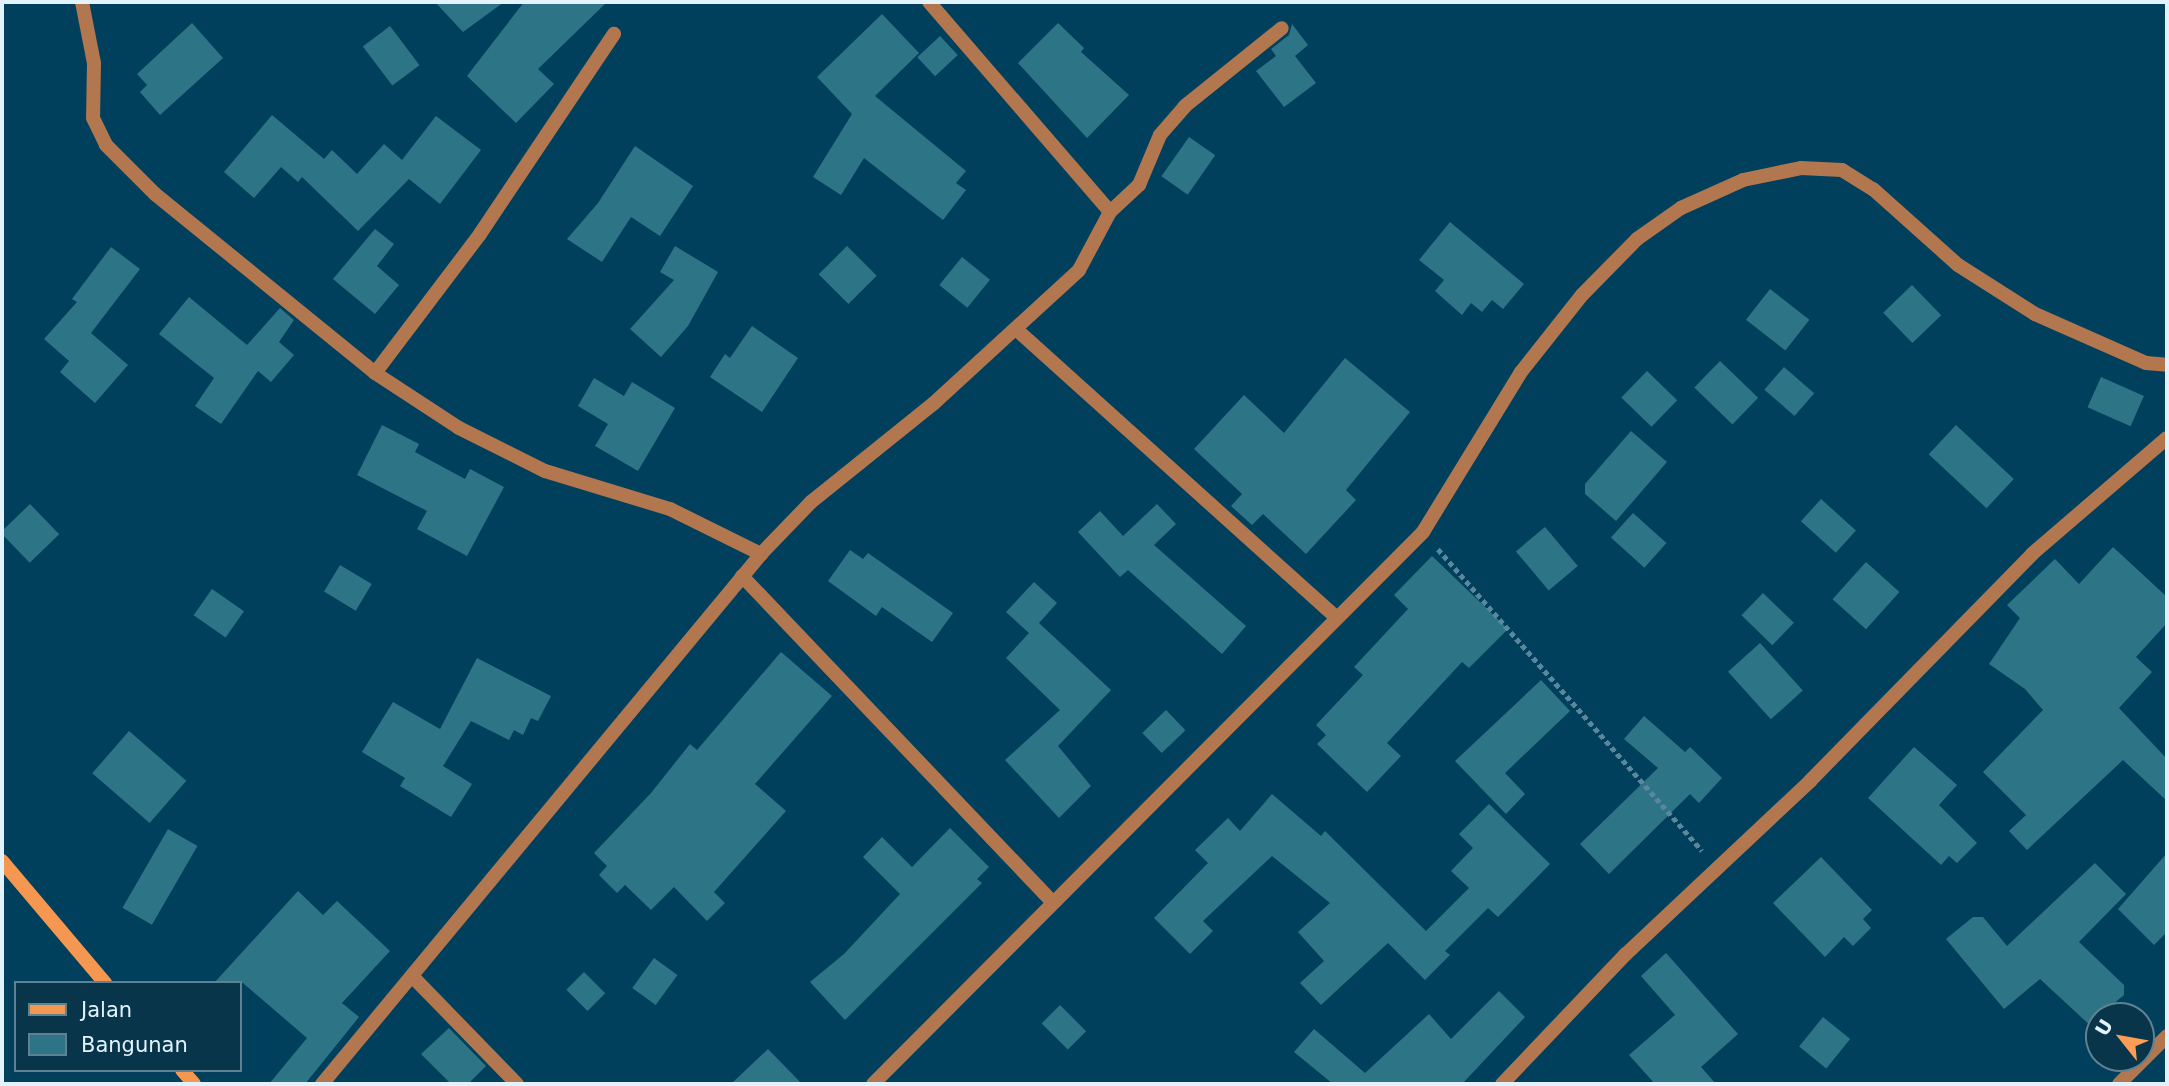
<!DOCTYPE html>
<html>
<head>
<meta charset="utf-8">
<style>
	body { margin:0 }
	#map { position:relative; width:2169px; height:1086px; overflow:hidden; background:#00405c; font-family:"DejaVu Sans",sans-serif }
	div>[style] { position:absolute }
	.building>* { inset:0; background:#2d7586; transform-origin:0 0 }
	.path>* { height:4.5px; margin-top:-2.25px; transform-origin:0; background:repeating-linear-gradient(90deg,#5a879c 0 5px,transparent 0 8.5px) }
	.minor>* { height:14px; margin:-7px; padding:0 7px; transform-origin:7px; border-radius:7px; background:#b2774e }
	.secondary>* { height:14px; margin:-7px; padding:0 7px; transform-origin:7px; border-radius:7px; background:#f59751 }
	span { translate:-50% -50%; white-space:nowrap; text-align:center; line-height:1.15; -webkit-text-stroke:7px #08354a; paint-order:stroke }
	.frame { position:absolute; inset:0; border:4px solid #e3f3fe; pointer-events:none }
	.legend { position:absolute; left:14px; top:981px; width:228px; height:91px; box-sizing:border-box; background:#08354a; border:2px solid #608192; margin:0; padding:9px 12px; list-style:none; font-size:21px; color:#e3f3fe }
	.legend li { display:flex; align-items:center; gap:14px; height:35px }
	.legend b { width:35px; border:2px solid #608192 }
	.north { position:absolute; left:2085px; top:1002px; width:70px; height:70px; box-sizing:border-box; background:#08354a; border:2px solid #608192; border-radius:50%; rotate:301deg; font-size:19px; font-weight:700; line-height:28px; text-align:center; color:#e3f3fe }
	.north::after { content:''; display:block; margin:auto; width:24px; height:32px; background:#fd9d55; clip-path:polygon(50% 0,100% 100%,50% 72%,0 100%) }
</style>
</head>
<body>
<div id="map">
	<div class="building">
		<div style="clip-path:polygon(435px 2px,504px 2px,463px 32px)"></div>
		<div style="clip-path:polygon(524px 2px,607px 2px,538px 69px,554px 84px,516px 123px,467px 76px)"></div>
		<div style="clip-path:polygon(882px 14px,919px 53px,875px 96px,966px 171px,956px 183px,966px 190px,943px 220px,864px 158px,841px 195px,813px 177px,852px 114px,817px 77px)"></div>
		<div style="clip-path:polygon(192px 23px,223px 58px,160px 115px,140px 92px,147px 85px,137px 74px)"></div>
		<div style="clip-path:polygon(1058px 23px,1084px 48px,1081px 52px,1129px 95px,1087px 138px,1018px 63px)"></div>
		<div style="clip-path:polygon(1292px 24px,1308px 45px,1295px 56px,1316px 83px,1284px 107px,1256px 71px,1276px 56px,1271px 49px,1289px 35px)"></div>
		<div style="left:390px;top:26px;width:49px;height:34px;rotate:53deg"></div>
		<div style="left:940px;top:36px;width:26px;height:31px;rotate:47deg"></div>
		<div style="clip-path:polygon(272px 115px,324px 159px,332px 150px,357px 174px,384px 144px,402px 160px,436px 116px,481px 150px,440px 204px,409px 179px,358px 231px,302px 177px,298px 182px,281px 167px,254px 198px,224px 172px)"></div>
		<div style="left:1189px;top:137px;width:32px;height:48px;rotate:35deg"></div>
		<div style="clip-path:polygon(635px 146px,693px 186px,660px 236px,631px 217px,602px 262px,567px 239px,598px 203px)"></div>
		<div style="clip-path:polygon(1450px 222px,1524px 284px,1503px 309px,1492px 300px,1482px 312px,1471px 303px,1462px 315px,1435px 291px,1444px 280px,1419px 260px)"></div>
		<div style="clip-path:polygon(375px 229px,394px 244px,377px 266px,399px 285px,375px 314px,333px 279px)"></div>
		<div style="clip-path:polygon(675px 246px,718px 272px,688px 326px,661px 357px,630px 329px,674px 280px,660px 272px)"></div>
		<div style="left:847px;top:246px;width:42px;height:40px;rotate:45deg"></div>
		<div style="clip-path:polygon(111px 247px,140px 269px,91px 333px,128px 365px,95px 403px,60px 372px,69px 361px,44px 339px,77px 302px,72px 299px)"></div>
		<div style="left:962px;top:257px;width:36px;height:36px;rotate:39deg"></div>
		<div style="left:1912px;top:285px;width:42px;height:40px;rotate:46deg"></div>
		<div style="left:1770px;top:289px;width:50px;height:39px;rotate:38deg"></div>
		<div style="clip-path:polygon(189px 297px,247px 345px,280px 308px,294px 320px,279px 342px,294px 355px,271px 382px,258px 371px,221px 424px,195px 406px,214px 378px,159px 334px)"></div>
		<div style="clip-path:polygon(752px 326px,798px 358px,762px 412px,710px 377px,725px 354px,730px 358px)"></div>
		<div style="clip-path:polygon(1345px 358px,1410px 412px,1346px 490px,1356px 500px,1306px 554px,1263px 514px,1252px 525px,1231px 506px,1242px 494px,1194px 449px,1244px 395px,1284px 433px)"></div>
		<div style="left:1720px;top:361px;width:53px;height:37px;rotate:44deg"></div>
		<div style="left:1784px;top:367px;width:40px;height:30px;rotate:41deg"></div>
		<div style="left:1647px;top:371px;width:42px;height:37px;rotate:44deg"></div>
		<div style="left:2101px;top:377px;width:47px;height:33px;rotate:24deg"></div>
		<div style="clip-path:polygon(594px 378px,624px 396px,632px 382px,675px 408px,638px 471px,595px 446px,608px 424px,578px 406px)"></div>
		<div style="clip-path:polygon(382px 425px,419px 444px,415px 452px,465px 479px,470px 469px,504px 487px,467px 556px,417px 529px,427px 511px,357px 475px)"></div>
		<div style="left:1956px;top:425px;width:79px;height:40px;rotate:43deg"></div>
		<div style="clip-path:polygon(1631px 431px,1667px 462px,1616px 521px,1585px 494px,1585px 484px)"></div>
		<div style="left:1821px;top:499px;width:47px;height:30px;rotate:42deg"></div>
		<div style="left:30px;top:504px;width:42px;height:41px;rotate:46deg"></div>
		<div style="clip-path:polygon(1157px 504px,1176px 524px,1154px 545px,1246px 626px,1222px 654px,1128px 570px,1120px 577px,1078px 532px,1100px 511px,1123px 536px)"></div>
		<div style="left:1633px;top:513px;width:45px;height:33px;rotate:42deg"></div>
		<div style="left:1545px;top:527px;width:51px;height:38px;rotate:50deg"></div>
		<div style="clip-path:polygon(2113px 547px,2167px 597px,2167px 623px,2136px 657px,2152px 672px,2119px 708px,2167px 759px,2167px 801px,2123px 760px,2027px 850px,2009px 831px,2026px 815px,1983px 772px,2043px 710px,2025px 689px,1989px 664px,2020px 618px,2007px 605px,2055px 559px,2079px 584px)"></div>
		<div style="clip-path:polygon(850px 550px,863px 559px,868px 553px,953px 613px,932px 642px,882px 607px,876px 616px,828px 581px)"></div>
		<div style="clip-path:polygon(1432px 556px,1508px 629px,1469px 668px,1462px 662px,1387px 743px,1401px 756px,1367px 792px,1317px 744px,1326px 735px,1316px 725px,1363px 675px,1354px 667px,1408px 609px,1394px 595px)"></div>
		<div style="left:1866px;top:562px;width:45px;height:50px;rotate:42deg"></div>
		<div style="left:340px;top:565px;width:37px;height:31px;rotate:31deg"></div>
		<div style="clip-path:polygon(1034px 582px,1057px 603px,1039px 623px,1111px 690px,1058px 746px,1091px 786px,1059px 818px,1005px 760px,1060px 710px,1006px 658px,1029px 633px,1006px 612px)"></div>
		<div style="left:212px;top:589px;width:39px;height:32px;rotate:35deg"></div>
		<div style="left:1763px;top:593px;width:43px;height:31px;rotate:44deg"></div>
		<div style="left:1760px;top:643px;width:64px;height:43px;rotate:48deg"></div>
		<div style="clip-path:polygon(781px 652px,832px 696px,755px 784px,786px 811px,714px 892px,725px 903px,707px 921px,674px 887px,651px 910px,625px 885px,617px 893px,599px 875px,607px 866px,594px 853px,651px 793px,690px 744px,697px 750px)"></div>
		<div style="clip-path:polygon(477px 658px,551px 696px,538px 721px,531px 718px,523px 735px,514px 730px,509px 740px,471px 721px,443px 766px,472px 784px,451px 817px,400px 786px,405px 778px,362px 752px,393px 702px,440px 729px)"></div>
		<div style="clip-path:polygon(1541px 680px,1570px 711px,1505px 773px,1525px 794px,1506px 814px,1455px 761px)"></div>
		<div style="left:1166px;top:710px;width:28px;height:33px;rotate:46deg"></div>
		<div style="clip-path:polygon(1644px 716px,1685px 752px,1690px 747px,1722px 778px,1699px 803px,1690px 794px,1609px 874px,1580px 844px,1658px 768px,1624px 739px)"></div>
		<div style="left:129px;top:731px;width:76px;height:56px;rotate:41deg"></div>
		<div style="clip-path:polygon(1914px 747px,1957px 785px,1939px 805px,1977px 843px,1957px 863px,1949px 856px,1941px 865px,1868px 798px)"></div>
		<div style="clip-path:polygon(1272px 794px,1321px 836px,1325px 831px,1426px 931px,1469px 888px,1451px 871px,1473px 848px,1459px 834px,1489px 804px,1550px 864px,1498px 917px,1488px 908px,1445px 951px,1450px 955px,1425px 980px,1388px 943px,1321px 1005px,1300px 983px,1324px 961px,1298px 932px,1330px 903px,1272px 856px,1203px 921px,1213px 931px,1190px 954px,1154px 918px,1208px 863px,1195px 850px,1228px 818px,1240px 831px)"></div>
		<div style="clip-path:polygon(950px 828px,989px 867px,977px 879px,982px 883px,845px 1020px,810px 982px,844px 954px,900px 894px,863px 857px,882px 837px,912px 867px)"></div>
		<div style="left:168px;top:829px;width:34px;height:91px;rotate:30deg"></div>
		<div style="clip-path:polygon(2167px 853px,2167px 932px,2154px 945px,2118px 909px)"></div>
		<div style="clip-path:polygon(1821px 857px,1872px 910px,1863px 919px,1871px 928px,1853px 946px,1844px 937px,1825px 957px,1773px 903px)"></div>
		<div style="clip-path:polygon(2095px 863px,2126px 894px,2079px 942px,2124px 985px,2124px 995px,2099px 1016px,2093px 1028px,2040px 979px,2004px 1009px,1946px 939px,1973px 917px,1983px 917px,2007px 946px)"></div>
		<div style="clip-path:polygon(298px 891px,323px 915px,337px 901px,390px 951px,342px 1003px,359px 1017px,305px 1084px,269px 1084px,307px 1038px,243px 983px,214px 983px)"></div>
		<div style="clip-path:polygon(1666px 953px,1738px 1034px,1701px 1067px,1716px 1084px,1655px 1084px,1629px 1055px,1675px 1015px,1641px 976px)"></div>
		<div style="left:654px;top:958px;width:29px;height:37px;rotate:36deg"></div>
		<div style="left:584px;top:972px;width:30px;height:25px;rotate:45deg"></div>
		<div style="clip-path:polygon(1499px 991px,1525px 1017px,1462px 1084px,1333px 1084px,1294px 1052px,1314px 1029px,1365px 1073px,1429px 1014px,1451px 1039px)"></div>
		<div style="left:1060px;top:1005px;width:37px;height:26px;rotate:45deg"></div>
		<div style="left:1823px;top:1017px;width:35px;height:38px;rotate:39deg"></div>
		<div style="clip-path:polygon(449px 1028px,486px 1066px,468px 1084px,451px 1084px,421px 1054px)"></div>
		<div style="clip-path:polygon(768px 1049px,802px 1084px,731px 1084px)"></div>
	</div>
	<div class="path">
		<div style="left:1438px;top:549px;width:401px;rotate:48.8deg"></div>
	</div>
	<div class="minor">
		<div style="left:82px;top:2px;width:62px;rotate:78.9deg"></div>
		<div style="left:94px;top:63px;width:55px;rotate:91deg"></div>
		<div style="left:93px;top:118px;width:30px;rotate:64deg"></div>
		<div style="left:106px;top:145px;width:69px;rotate:45deg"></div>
		<div style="left:155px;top:194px;width:284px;rotate:39.1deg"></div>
		<div style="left:375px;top:373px;width:100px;rotate:33.2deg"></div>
		<div style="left:459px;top:428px;width:96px;rotate:26.6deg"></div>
		<div style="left:545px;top:471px;width:131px;rotate:16.9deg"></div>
		<div style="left:670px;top:509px;width:102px;rotate:26.3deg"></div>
		<div style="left:929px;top:2px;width:277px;rotate:49.2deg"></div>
		<div style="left:1017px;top:330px;width:429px;rotate:42deg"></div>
		<div style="left:375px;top:373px;width:174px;rotate:-52.9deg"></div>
		<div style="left:480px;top:234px;width:241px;rotate:-56.2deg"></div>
		<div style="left:742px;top:576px;width:451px;rotate:46.4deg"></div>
		<div style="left:413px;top:977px;width:149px;rotate:45.8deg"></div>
		<div style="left:322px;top:1084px;width:688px;rotate:-50.36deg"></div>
		<div style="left:761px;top:554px;width:72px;rotate:-46.1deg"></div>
		<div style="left:811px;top:502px;width:156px;rotate:-38.8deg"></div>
		<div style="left:933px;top:404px;width:198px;rotate:-42.5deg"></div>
		<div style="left:1079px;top:270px;width:66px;rotate:-61.9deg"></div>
		<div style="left:1110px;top:212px;width:40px;rotate:-43deg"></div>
		<div style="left:1139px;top:185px;width:54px;rotate:-67.2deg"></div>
		<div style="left:1160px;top:135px;width:38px;rotate:-49deg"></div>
		<div style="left:1185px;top:106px;width:124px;rotate:-38.8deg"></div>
		<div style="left:873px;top:1084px;width:779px;rotate:-45.1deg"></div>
		<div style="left:1423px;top:532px;width:188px;rotate:-58.5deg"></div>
		<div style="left:1521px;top:372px;width:98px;rotate:-51.6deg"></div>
		<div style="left:1582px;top:295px;width:78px;rotate:-45.5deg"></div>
		<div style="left:1637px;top:239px;width:54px;rotate:-35.2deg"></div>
		<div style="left:1681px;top:208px;width:68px;rotate:-24.3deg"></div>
		<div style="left:1743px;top:180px;width:59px;rotate:-11.7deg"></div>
		<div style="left:1801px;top:168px;width:41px;rotate:2.8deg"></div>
		<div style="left:1842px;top:170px;width:36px;rotate:32deg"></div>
		<div style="left:1873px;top:189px;width:114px;rotate:41.8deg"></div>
		<div style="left:1958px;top:265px;width:91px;rotate:32.5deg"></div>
		<div style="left:2035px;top:314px;width:121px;rotate:23.8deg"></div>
		<div style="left:2146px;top:363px;width:21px;rotate:5deg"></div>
		<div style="left:1502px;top:1084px;width:180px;rotate:-46.4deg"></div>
		<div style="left:1626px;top:954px;width:253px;rotate:-43.2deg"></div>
		<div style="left:1810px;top:781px;width:318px;rotate:-45.6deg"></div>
		<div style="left:2032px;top:554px;width:178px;rotate:-40.7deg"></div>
		<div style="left:2119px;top:1084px;width:68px;rotate:-45deg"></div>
	</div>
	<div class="secondary">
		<div style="left:2px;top:861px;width:160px;rotate:49.8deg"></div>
		<div style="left:182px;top:1070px;width:18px;rotate:49deg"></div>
	</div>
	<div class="frame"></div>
	<ul class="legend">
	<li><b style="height:9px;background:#f59751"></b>Jalan</li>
	<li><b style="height:19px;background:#2d7586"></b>Bangunan</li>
	</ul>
	<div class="north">U</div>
</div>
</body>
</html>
